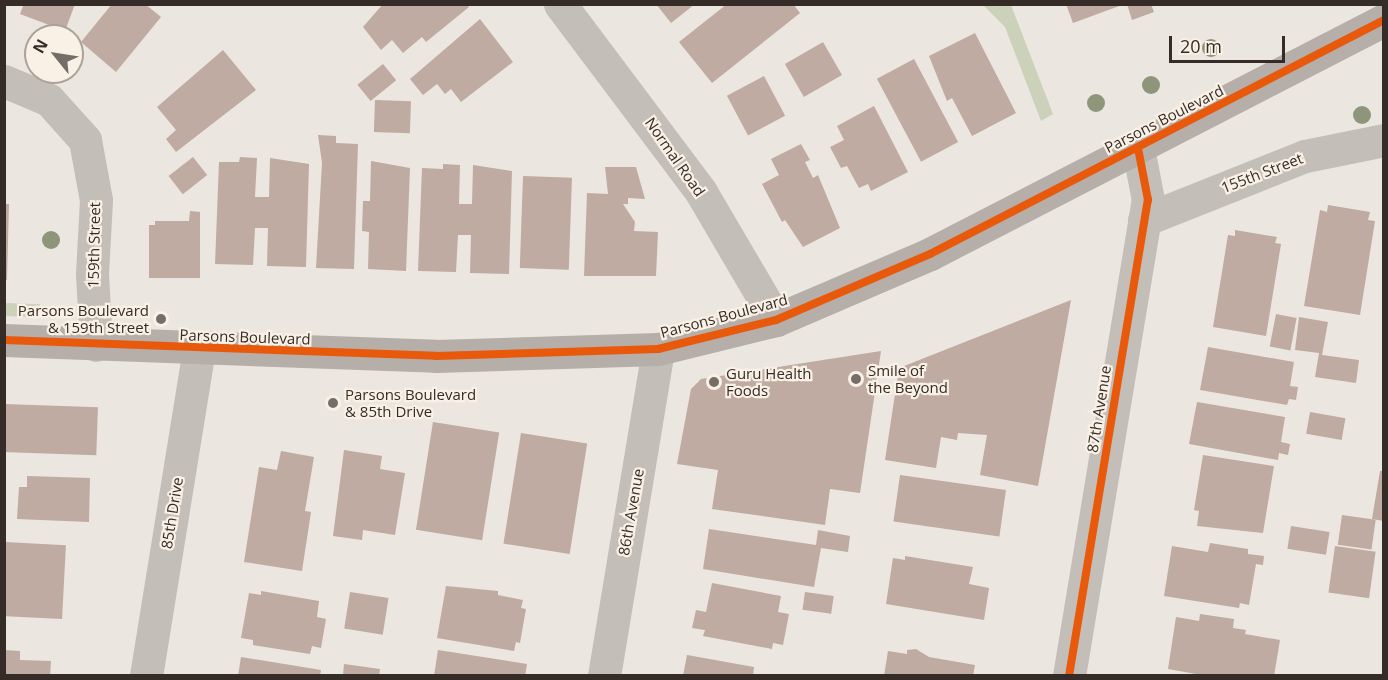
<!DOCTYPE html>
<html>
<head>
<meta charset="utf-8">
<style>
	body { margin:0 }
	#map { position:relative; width:1388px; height:680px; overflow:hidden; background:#ebe6df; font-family:"Open Sans",sans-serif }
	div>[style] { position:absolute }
	.green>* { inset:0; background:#ccd1b9; transform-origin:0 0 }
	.building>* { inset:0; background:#bfaba1; transform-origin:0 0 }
	.street>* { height:33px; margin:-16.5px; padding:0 16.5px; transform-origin:16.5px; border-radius:16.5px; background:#c4beb8 }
	.secondary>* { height:33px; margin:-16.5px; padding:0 16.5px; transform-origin:16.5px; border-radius:16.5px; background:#b5aea9 }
	.cycleway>* { height:8px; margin:-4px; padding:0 4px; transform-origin:4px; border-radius:4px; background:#e8590c }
	.trees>* { width:18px; height:18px; margin:-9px; border-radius:50%; background:#8f957b }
	.dots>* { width:16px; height:16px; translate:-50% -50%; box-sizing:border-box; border:3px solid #f9f1e6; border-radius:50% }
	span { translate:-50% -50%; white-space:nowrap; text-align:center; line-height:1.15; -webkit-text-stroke:4.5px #f9f1e6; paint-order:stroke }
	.street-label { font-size:15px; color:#352c27 }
	.poi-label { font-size:15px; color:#352c27 }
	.right { translate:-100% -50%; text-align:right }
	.left { translate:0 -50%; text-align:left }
	.frame { position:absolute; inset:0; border:6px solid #352c27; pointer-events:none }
	.north { position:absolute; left:24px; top:24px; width:60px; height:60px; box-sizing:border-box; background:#f9f1e6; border:2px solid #aba29a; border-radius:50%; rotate:300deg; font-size:16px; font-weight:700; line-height:24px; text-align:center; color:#352c27 }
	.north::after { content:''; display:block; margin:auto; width:21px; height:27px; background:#756d67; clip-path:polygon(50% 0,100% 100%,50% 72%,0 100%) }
	.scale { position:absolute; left:1169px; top:36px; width:116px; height:27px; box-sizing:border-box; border:3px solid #352c27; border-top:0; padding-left:8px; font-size:18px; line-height:21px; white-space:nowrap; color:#352c27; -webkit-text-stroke:4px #f9f1e6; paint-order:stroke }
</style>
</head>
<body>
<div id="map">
	<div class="green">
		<div style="clip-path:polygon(983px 5px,1011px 5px,1053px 114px,1041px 121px,1005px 27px)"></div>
		<div style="left:5px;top:303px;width:35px;height:13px;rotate:2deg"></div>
	</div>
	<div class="building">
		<div style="clip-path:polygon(24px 4px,75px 4px,65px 31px,20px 14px)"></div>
		<div style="clip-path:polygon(112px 4px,145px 4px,161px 17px,116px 72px,81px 42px)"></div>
		<div style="clip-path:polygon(383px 4px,467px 4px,469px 7px,426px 42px,422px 37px,403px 53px,392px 40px,381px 50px,363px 27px)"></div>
		<div style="clip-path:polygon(656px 4px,695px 4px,671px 23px)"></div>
		<div style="clip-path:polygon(727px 4px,793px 4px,800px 13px,712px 83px,679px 42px)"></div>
		<div style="clip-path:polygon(1066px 4px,1122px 4px,1122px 5px,1073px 23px)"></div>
		<div style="clip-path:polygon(1127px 4px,1151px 4px,1154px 12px,1132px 20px)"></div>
		<div style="clip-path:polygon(480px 19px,513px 62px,461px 102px,451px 89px,445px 94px,437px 84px,423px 95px,410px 79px)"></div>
		<div style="clip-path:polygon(975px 33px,1016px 113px,972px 136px,952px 98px,947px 101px,929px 56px)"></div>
		<div style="left:823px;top:42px;width:38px;height:44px;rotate:60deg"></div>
		<div style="clip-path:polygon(223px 50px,256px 90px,176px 152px,166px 139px,176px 130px,157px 107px)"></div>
		<div style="left:914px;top:59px;width:94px;height:42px;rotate:62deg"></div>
		<div style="left:383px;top:64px;width:21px;height:33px;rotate:51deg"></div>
		<div style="left:764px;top:76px;width:45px;height:42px;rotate:62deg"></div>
		<div style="left:375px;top:100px;width:36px;height:32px;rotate:2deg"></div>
		<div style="clip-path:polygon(874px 106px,908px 172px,871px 191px,868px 184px,859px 188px,847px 166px,841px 168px,830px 147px,844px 140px,837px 126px)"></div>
		<div style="clip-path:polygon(318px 135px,336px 136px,336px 143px,358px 144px,354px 269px,316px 268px,322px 163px)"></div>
		<div style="clip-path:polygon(801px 144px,810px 160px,805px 162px,813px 178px,818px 175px,840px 228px,803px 247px,785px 220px,782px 222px,762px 184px,779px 175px,771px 159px)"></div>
		<div style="left:193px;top:157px;width:23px;height:31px;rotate:52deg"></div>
		<div style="clip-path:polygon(240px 157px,257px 158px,255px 197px,269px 197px,270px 158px,309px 164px,306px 267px,267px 266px,268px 228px,255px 228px,253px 265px,215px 264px,219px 162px,239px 162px)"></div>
		<div style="clip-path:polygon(371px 161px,410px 168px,406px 271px,368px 269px,369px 232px,362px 231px,363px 201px,370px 201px)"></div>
		<div style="clip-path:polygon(443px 164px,460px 165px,459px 204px,472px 204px,473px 165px,512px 171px,509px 274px,470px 273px,471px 235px,458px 235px,456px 272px,418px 271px,422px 168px,443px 169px)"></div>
		<div style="clip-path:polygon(605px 167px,636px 167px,645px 199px,628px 198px,628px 204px,623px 204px,635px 222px,634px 231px,658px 232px,656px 276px,584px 276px,587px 193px,608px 194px)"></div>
		<div style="left:523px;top:176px;width:49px;height:92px;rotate:2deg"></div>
		<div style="clip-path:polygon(4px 204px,9px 204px,7px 280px,4px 279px)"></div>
		<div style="clip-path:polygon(1328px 205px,1370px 212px,1368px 220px,1375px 221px,1360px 315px,1304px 306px,1320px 210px,1327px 212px)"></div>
		<div style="clip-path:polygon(190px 211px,200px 212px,200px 278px,149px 278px,149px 225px,155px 225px,155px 221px,189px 221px)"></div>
		<div style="clip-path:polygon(1235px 230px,1277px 237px,1275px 243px,1281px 244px,1266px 336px,1213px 327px,1228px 235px,1235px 236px)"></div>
		<div style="clip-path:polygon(1071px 300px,1038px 486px,980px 475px,987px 435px,958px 433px,957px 440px,941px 437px,936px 468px,885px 460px,899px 368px)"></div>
		<div style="left:1276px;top:314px;width:21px;height:33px;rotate:11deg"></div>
		<div style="clip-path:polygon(1299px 317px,1328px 322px,1322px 355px,1359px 360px,1356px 383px,1315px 377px,1319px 353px,1295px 350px)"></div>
		<div style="clip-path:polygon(1208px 347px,1294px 362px,1290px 386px,1298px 387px,1296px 400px,1289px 399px,1287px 405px,1200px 390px)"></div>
		<div style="clip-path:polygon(881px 351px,860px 493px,830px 489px,825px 525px,712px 509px,718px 470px,677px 464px,691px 389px,701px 379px)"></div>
		<div style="clip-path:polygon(1197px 402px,1285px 417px,1281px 442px,1290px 444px,1288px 455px,1279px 453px,1278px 460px,1189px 444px)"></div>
		<div style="left:4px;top:404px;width:94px;height:48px;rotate:2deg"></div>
		<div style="left:1310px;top:412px;width:36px;height:22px;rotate:10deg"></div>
		<div style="left:433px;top:422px;width:67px;height:109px;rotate:9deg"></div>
		<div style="left:521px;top:433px;width:67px;height:112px;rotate:9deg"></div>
		<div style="clip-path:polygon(344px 450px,382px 456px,380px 469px,405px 473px,395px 535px,363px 530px,362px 540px,333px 536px)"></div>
		<div style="clip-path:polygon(281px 451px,314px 457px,305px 511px,311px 512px,302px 571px,244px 562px,259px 467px,277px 470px)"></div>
		<div style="clip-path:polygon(1203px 455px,1274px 466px,1263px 533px,1197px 526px,1199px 511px,1194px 510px)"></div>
		<div style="clip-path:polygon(1380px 471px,1384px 471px,1384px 521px,1372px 519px)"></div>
		<div style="left:900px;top:475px;width:107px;height:47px;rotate:8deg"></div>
		<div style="clip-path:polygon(27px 476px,90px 478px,89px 522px,17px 519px,19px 487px,27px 487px)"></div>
		<div style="left:1342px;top:515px;width:34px;height:30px;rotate:8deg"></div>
		<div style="left:1291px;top:526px;width:39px;height:23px;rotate:9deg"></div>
		<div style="clip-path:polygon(709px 529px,816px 545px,818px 530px,850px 536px,848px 552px,821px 548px,814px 587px,703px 569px)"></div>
		<div style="left:5px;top:542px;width:61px;height:74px;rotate:3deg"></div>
		<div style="clip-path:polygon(1210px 543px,1248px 549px,1248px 554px,1264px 556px,1263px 565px,1256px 564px,1249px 605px,1240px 603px,1239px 608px,1164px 596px,1172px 546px,1208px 552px)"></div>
		<div style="left:1335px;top:546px;width:41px;height:47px;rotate:8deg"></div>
		<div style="clip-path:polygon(905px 556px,973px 567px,969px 584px,989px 588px,984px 620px,886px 604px,893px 558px,905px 560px)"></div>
		<div style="clip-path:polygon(712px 583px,781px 596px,778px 612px,789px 614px,783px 645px,773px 643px,772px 649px,703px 636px,705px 630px,692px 628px,696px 610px,706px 612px)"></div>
		<div style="clip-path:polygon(446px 586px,498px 591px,498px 595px,523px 600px,521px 608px,526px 609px,520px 643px,516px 642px,514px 651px,437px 638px)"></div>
		<div style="clip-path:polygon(261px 591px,319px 601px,317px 617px,326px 619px,321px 648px,312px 646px,310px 654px,253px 645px,253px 640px,241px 638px,249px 593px,261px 595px)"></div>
		<div style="left:350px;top:592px;width:39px;height:37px;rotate:9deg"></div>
		<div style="left:805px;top:592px;width:29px;height:18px;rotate:8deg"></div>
		<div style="clip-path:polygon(1200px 614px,1234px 619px,1233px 628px,1246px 630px,1245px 634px,1280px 640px,1274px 676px,1207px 676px,1168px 669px,1176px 617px,1199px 621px)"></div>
		<div style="clip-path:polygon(916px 649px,929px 657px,975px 665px,973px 676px,884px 676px,888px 651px,907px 654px,907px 650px)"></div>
		<div style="clip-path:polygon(4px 650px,20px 651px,20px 660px,51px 661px,50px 676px,4px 676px)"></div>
		<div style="clip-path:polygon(438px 650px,527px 664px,525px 676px,434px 676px)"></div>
		<div style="clip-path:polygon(687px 655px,754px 667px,753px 676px,683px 676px)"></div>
		<div style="clip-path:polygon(241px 657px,321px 670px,320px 676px,238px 676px)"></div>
		<div style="clip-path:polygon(344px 664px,380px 669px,379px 676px,343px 676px)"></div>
	</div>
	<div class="street">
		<div style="left:560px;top:4px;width:235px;rotate:53.1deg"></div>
		<div style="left:701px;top:192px;width:148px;rotate:59.6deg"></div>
		<div style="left:4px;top:81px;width:49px;rotate:22.9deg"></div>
		<div style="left:49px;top:100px;width:54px;rotate:48deg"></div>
		<div style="left:85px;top:140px;width:61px;rotate:79.6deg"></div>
		<div style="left:96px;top:200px;width:74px;rotate:93.1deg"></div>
		<div style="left:92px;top:274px;width:71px;rotate:86.8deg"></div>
		<div style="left:1144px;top:220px;width:173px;rotate:-21.7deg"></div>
		<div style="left:1305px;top:156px;width:81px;rotate:-11.4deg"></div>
		<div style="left:146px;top:676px;width:330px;rotate:-80.8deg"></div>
		<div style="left:604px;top:676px;width:331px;rotate:-80.6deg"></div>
		<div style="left:1069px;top:676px;width:483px;rotate:-80.6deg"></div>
		<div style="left:1148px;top:200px;width:53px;rotate:-100.9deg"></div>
	</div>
	<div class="secondary">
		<div style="left:4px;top:340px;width:432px;rotate:2.1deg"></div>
		<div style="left:436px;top:356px;width:222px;rotate:-1.8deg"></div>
		<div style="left:658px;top:349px;width:122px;rotate:-13.8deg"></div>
		<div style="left:776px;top:320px;width:168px;rotate:-23.2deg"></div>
		<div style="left:930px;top:254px;width:511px;rotate:-27.27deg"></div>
	</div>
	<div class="cycleway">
		<div style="left:4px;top:340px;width:432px;rotate:2.1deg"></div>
		<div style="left:436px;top:356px;width:222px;rotate:-1.8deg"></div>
		<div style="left:658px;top:349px;width:122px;rotate:-13.8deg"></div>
		<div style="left:776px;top:320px;width:168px;rotate:-23.2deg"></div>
		<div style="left:930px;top:254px;width:511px;rotate:-27.27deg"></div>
		<div style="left:1069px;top:676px;width:483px;rotate:-80.6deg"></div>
		<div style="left:1148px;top:200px;width:53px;rotate:-100.9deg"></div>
	</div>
	<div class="trees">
		<div style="left:1211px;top:48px"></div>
		<div style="left:1151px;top:85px"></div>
		<div style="left:1096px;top:103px"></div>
		<div style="left:1362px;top:115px"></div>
		<div style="left:51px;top:240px"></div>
	</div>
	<div class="dots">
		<div style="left:161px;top:319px;background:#756d67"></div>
		<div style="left:856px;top:379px;background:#756d67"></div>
		<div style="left:714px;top:382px;background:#756d67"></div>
		<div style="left:333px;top:403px;background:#756d67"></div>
	</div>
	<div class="street-label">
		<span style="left:1164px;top:119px;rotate:-27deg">Parsons Boulevard</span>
		<span style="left:675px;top:157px;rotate:55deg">Normal Road</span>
		<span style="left:1262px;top:173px;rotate:-21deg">155th Street</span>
		<span style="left:94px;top:245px;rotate:-89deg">159th Street</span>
		<span style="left:724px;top:316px;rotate:-15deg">Parsons Boulevard</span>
		<span style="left:245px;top:337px;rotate:2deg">Parsons Boulevard</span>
		<span style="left:1099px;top:409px;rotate:-81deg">87th Avenue</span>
		<span style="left:631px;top:512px;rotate:-80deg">86th Avenue</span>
		<span style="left:172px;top:513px;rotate:-81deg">85th Drive</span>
	</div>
	<div class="poi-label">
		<span class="right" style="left:149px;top:319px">Parsons Boulevard<br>&amp; 159th Street</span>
		<span class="left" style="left:868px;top:379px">Smile of<br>the Beyond</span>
		<span class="left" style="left:726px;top:382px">Guru Health<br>Foods</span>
		<span class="left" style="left:345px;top:403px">Parsons Boulevard<br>&amp; 85th Drive</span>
	</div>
	<div class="frame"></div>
	<div class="north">N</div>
	<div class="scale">20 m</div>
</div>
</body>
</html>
